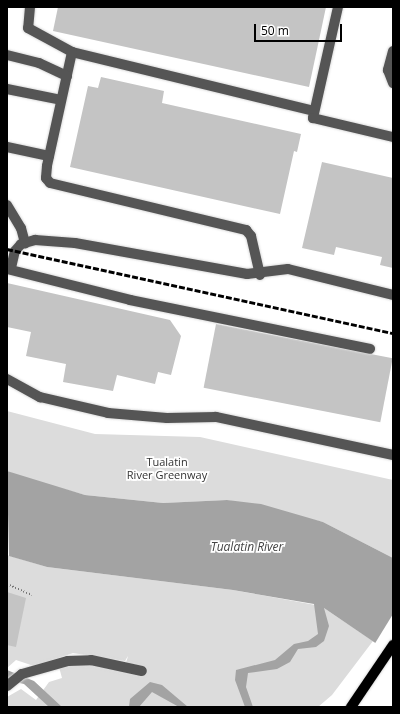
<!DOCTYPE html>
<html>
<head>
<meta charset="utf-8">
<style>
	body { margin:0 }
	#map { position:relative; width:400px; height:714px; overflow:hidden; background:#fff; font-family:"Open Sans",sans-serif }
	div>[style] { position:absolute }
	.green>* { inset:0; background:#dcdcdc }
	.water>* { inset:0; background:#a3a3a3 }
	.pier>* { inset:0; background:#fff }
	.building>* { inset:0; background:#c4c4c4; transform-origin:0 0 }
	.path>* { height:2px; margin-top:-1px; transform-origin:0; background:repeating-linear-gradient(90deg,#777 0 1px,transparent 0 3px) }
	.roads { filter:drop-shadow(0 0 1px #dbdbdb) drop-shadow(0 0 1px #dbdbdb) }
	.minor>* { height:10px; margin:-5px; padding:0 5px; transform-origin:5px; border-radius:5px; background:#555 }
	.major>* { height:10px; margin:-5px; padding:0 5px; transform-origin:5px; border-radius:5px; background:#000 }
	.rail>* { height:3px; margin-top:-1.5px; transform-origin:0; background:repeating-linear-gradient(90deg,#000 0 6px,transparent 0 8px) }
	span { translate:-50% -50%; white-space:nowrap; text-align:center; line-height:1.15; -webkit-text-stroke:3.5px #fff; paint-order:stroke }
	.park-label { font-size:11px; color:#333 }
	.water-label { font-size:12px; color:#444; font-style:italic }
	.frame { position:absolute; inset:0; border:8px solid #000; pointer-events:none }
	.scale { position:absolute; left:254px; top:24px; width:88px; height:18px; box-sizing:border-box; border:2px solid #000; border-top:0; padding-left:5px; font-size:12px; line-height:14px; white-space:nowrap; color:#000; -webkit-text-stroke:3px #fff; paint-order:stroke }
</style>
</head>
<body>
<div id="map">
	<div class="green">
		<div style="clip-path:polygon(7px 411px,95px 434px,200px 437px,393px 480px,393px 558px,323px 522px,227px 500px,163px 503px,85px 495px,21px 477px,7px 471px)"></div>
		<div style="clip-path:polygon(7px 555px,47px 567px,233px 590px,321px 606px,373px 641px,332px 695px,318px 707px,7px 707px,7px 697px,21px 689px,36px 700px,49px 682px,62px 678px,59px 667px,88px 661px,125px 667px,128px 656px,125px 661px,73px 653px,34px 666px,16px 660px,7px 668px)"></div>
	</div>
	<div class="water">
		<div style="clip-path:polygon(7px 471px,85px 495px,163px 503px,227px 500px,261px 504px,323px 522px,393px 558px,393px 655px,324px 608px,329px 626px,324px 641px,316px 647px,298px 649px,290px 662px,277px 669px,248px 673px,246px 687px,253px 707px,245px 707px,235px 680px,236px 670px,275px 660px,294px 644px,308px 641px,318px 634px,314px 604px,233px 590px,47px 567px,9px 556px)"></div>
		<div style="clip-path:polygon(7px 670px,34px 681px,62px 707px,49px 707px,24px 684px,7px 680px)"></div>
		<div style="clip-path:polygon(150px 682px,162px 685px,188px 707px,179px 707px,152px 692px,139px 707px,129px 707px,130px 699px)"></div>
	</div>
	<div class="pier">
		<div style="clip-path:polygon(393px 614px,393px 657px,374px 645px)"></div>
	</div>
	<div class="building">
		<div style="clip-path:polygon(58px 7px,326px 7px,309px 87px,53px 31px)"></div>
		<div style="clip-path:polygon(101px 77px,164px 91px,162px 103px,301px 134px,297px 152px,294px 151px,280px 214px,70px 167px,88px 86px,98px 88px)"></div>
		<div style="clip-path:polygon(322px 162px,393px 178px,393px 268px,380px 265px,382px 257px,336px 247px,334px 255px,302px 248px)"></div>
		<div style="clip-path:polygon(7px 283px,170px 320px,181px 336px,171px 375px,158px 372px,155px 384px,117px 375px,113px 391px,63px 382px,66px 364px,26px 356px,31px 332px,7px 327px)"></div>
		<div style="left:216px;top:324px;width:180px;height:65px;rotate:11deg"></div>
		<div style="clip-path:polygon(7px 592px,26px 598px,16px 647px,7px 645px)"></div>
	</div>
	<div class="path">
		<div style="left:7px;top:584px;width:27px;rotate:24deg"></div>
	</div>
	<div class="roads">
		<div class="minor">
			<div style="left:30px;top:7px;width:21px;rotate:95deg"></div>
			<div style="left:28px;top:28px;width:50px;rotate:28.6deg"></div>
			<div style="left:72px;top:52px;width:249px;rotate:13.7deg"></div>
			<div style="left:338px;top:7px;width:114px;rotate:102.7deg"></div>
			<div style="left:313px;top:118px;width:82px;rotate:13.4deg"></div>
			<div style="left:393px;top:51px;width:20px;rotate:105deg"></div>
			<div style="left:388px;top:70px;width:14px;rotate:69deg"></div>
			<div style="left:72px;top:52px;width:117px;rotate:102.4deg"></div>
			<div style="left:47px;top:166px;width:12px;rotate:95deg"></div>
			<div style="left:46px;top:178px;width:6px;rotate:51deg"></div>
			<div style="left:50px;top:183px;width:202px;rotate:13.5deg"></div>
			<div style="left:246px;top:230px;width:8px;rotate:50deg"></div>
			<div style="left:251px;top:236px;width:40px;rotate:77deg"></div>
			<div style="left:7px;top:55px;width:33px;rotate:14deg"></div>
			<div style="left:39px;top:63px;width:31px;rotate:25deg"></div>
			<div style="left:7px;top:89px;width:55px;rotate:11.5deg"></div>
			<div style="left:7px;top:147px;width:43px;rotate:12.1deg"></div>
			<div style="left:7px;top:205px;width:27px;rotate:59deg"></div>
			<div style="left:21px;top:228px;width:16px;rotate:75deg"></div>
			<div style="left:11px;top:268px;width:17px;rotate:-77deg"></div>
			<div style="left:15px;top:251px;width:9px;rotate:-49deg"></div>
			<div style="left:21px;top:244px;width:15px;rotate:-16deg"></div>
			<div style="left:35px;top:240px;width:40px;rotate:4.3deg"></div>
			<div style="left:75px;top:243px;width:175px;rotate:10.2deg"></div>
			<div style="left:247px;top:274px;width:41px;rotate:-7deg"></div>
			<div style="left:288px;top:269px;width:108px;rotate:13.9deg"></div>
			<div style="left:7px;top:269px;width:127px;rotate:14.1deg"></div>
			<div style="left:130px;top:300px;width:245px;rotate:11.5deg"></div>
			<div style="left:7px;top:379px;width:38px;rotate:29deg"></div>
			<div style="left:40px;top:397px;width:70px;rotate:13.2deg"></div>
			<div style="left:108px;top:413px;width:59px;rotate:4.8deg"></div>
			<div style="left:167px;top:418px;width:49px;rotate:-1.2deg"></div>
			<div style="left:216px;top:417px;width:181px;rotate:12.1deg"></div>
			<div style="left:7px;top:686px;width:19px;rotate:-39deg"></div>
			<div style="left:22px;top:674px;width:48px;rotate:-15.8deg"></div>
			<div style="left:68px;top:661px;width:23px;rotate:-2deg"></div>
			<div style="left:91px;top:660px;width:52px;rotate:12.2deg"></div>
		</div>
		<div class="major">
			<div style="left:351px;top:707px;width:75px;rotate:-55.9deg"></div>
		</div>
	</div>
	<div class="rail">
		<div style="left:7px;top:249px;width:395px;rotate:12.3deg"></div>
	</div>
	<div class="park-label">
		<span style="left:167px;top:469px">Tualatin<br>River Greenway</span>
	</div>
	<div class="water-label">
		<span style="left:247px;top:547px">Tualatin River</span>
	</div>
	<div class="frame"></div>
	<div class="scale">50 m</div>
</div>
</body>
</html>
